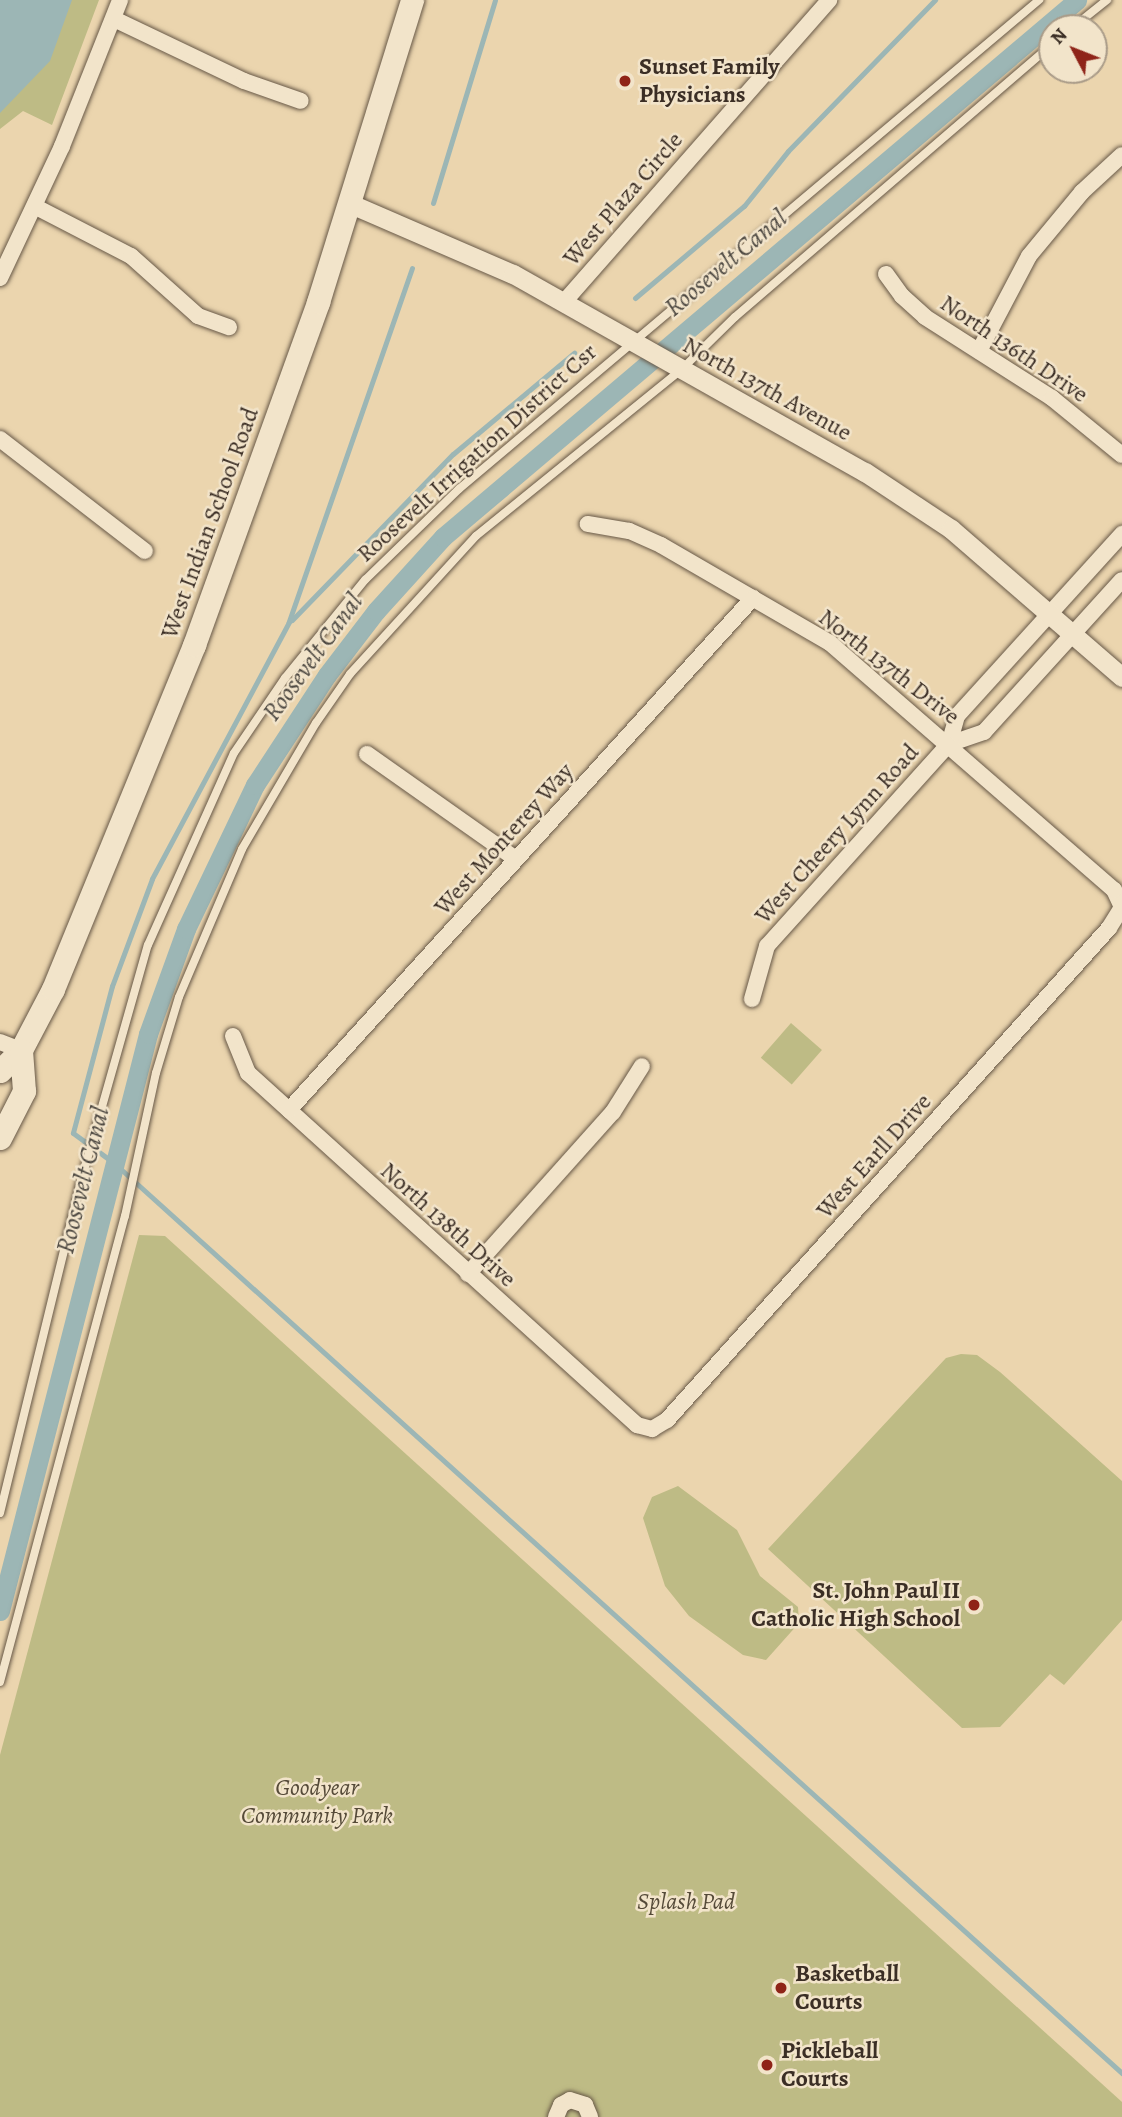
<!DOCTYPE html>
<html>
<head>
<meta charset="utf-8">
<style>
	body { margin:0 }
	#map { position:relative; width:1122px; height:2117px; overflow:hidden; background:#ebd5ae; font-family:Alegreya,serif }
	div>[style] { position:absolute }
	.green>* { inset:0; background:#bebb85; transform-origin:0 0 }
	.water>* { inset:0; background:#9cb6b5 }
	.stream>* { height:5px; margin:-2.5px; padding:0 2.5px; transform-origin:2.5px; border-radius:2.5px; background:#9cb6b5 }
	.canal>* { height:19px; margin:-9.5px; padding:0 9.5px; transform-origin:9.5px; border-radius:9.5px; background:#9cb6b5 }
	.roads { filter:drop-shadow(0 0 2px #675847) drop-shadow(0 0 2px #675847) }
	.service>* { height:8px; margin:-4px; padding:0 4px; transform-origin:4px; border-radius:4px; background:#f2e4ca }
	.minor>* { height:16px; margin:-8px; padding:0 8px; transform-origin:8px; border-radius:8px; background:#f2e4ca }
	.tertiary>* { height:19px; margin:-9.5px; padding:0 9.5px; transform-origin:9.5px; border-radius:9.5px; background:#f2e4ca }
	.secondary>* { height:23px; margin:-11.5px; padding:0 11.5px; transform-origin:11.5px; border-radius:11.5px; background:#f2e4ca }
	.dots>* { width:19px; height:19px; translate:-50% -50%; box-sizing:border-box; border:4px solid #f2e4ca; border-radius:50% }
	span { translate:-50% -50%; white-space:nowrap; text-align:center; line-height:1.15; -webkit-text-stroke:5px #f2e4ca; paint-order:stroke }
	.poi-label { font-size:24px; color:#3b2e25; font-weight:700 }
	.left { translate:0 -50%; text-align:left }
	.right { translate:-100% -50%; text-align:right }
	.street-label { font-size:24px; color:#3b2e25 }
	.park-label { font-size:24px; color:#554a38; font-style:italic }
	.water-label { font-size:26px; color:#4e4942; font-style:italic }
	.north { position:absolute; left:1038px; top:14px; width:70px; height:70px; box-sizing:border-box; background:#f2e4ca; border:2px solid #a99b88; border-radius:50%; rotate:312deg; font-size:19px; font-weight:700; line-height:28px; text-align:center; color:#3b2e25 }
	.north::after { content:''; display:block; margin:auto; width:24px; height:32px; background:#8f2418; clip-path:polygon(50% 0,100% 100%,50% 72%,0 100%) }
</style>
</head>
<body>
<div id="map">
	<div class="green">
		<div style="clip-path:polygon(0 0,99px 0,52px 125px,23px 111px,0 129px)"></div>
		<div style="left:791px;top:1023px;width:41px;height:46px;rotate:41deg"></div>
		<div style="clip-path:polygon(139px 1235px,165px 1236px,1122px 2102px,1122px 2117px,0 2117px,0 1755px)"></div>
		<div style="clip-path:polygon(961px 1354px,977px 1355px,1000px 1372px,1122px 1481px,1122px 1620px,1064px 1685px,1050px 1674px,1000px 1727px,962px 1728px,768px 1549px,946px 1358px)"></div>
		<div style="clip-path:polygon(678px 1486px,737px 1530px,760px 1576px,798px 1607px,799px 1623px,766px 1660px,743px 1655px,689px 1616px,665px 1586px,643px 1518px,652px 1497px)"></div>
	</div>
	<div class="water">
		<div style="clip-path:polygon(0 0,72px 0,50px 61px,0 113px)"></div>
	</div>
	<div class="stream">
		<div style="left:433px;top:203px;width:212px;rotate:-73deg"></div>
		<div style="left:412px;top:268px;width:375px;rotate:109.2deg"></div>
		<div style="left:289px;top:622px;width:291px;rotate:118.1deg"></div>
		<div style="left:152px;top:879px;width:114px;rotate:110.5deg"></div>
		<div style="left:112px;top:986px;width:152px;rotate:104.9deg"></div>
		<div style="left:73px;top:1133px;width:51px;rotate:36.2deg"></div>
		<div style="left:114px;top:1163px;width:1358px;rotate:42.08deg"></div>
		<div style="left:635px;top:298px;width:143px;rotate:-40.2deg"></div>
		<div style="left:744px;top:206px;width:70px;rotate:-51.3deg"></div>
		<div style="left:788px;top:151px;width:211px;rotate:-45.8deg"></div>
		<div style="left:292px;top:620px;width:231px;rotate:-45.9deg"></div>
		<div style="left:453px;top:454px;width:158px;rotate:-39.9deg"></div>
	</div>
	<div class="canal">
		<div style="left:0;top:1611px;width:596px;rotate:-75.61deg"></div>
		<div style="left:148px;top:1034px;width:112px;rotate:-70.1deg"></div>
		<div style="left:186px;top:929px;width:160px;rotate:-64.4deg"></div>
		<div style="left:255px;top:785px;width:131px;rotate:-56.8deg"></div>
		<div style="left:327px;top:675px;width:81px;rotate:-52.6deg"></div>
		<div style="left:376px;top:611px;width:100px;rotate:-47.8deg"></div>
		<div style="left:443px;top:537px;width:831px;rotate:-40.26deg"></div>
	</div>
	<div class="roads">
		<div class="service">
			<div style="left:1072px;top:28px;width:45px;rotate:-38.7deg"></div>
			<div style="left:0;top:1513px;width:342px;rotate:-76.3deg"></div>
			<div style="left:81px;top:1181px;width:245px;rotate:-74.2deg"></div>
			<div style="left:148px;top:945px;width:210px;rotate:-65.9deg"></div>
			<div style="left:234px;top:753px;width:91px;rotate:-55.8deg"></div>
			<div style="left:285px;top:678px;width:127px;rotate:-50.8deg"></div>
			<div style="left:365px;top:580px;width:131px;rotate:-44.1deg"></div>
			<div style="left:459px;top:489px;width:759px;rotate:-40.13deg"></div>
			<div style="left:0;top:1682px;width:482px;rotate:-75deg"></div>
			<div style="left:125px;top:1216px;width:146px;rotate:-77.8deg"></div>
			<div style="left:156px;top:1073px;width:79px;rotate:-73.2deg"></div>
			<div style="left:179px;top:997px;width:161px;rotate:-66.9deg"></div>
			<div style="left:242px;top:849px;width:146px;rotate:-59.6deg"></div>
			<div style="left:316px;top:723px;width:60px;rotate:-55.2deg"></div>
			<div style="left:350px;top:674px;width:187px;rotate:-47.6deg"></div>
			<div style="left:476px;top:536px;width:265px;rotate:-39deg"></div>
			<div style="left:682px;top:369px;width:74px;rotate:-44.5deg"></div>
			<div style="left:735px;top:317px;width:418px;rotate:-40.7deg"></div>
		</div>
		<div class="minor">
			<div style="left:114px;top:19px;width:144px;rotate:25.5deg"></div>
			<div style="left:244px;top:81px;width:60px;rotate:19.3deg"></div>
			<div style="left:36px;top:207px;width:107px;rotate:27.3deg"></div>
			<div style="left:131px;top:256px;width:90px;rotate:41.8deg"></div>
			<div style="left:198px;top:316px;width:33px;rotate:20deg"></div>
			<div style="left:886px;top:274px;width:27px;rotate:54deg"></div>
			<div style="left:902px;top:296px;width:31px;rotate:42deg"></div>
			<div style="left:925px;top:317px;width:151px;rotate:32.5deg"></div>
			<div style="left:1052px;top:398px;width:90px;rotate:39.2deg"></div>
			<div style="left:0;top:278px;width:146px;rotate:-64.8deg"></div>
			<div style="left:62px;top:146px;width:157px;rotate:-68.3deg"></div>
			<div style="left:564px;top:302px;width:402px;rotate:-48.7deg"></div>
			<div style="left:979px;top:351px;width:107px;rotate:-62.2deg"></div>
			<div style="left:1029px;top:256px;width:83px;rotate:-50.4deg"></div>
			<div style="left:1082px;top:192px;width:54px;rotate:-42.8deg"></div>
			<div style="left:0;top:439px;width:183px;rotate:37.7deg"></div>
			<div style="left:949px;top:744px;width:37px;rotate:-19deg"></div>
			<div style="left:984px;top:732px;width:205px;rotate:-47.8deg"></div>
			<div style="left:367px;top:754px;width:182px;rotate:35.2deg"></div>
			<div style="left:752px;top:999px;width:55px;rotate:-74.2deg"></div>
			<div style="left:767px;top:946px;width:272px;rotate:-48deg"></div>
			<div style="left:949px;top:744px;width:29px;rotate:-74deg"></div>
			<div style="left:957px;top:716px;width:246px;rotate:-47.8deg"></div>
			<div style="left:233px;top:1036px;width:40px;rotate:68deg"></div>
			<div style="left:248px;top:1073px;width:525px;rotate:42.14deg"></div>
			<div style="left:637px;top:1425px;width:16px;rotate:15deg"></div>
			<div style="left:652px;top:1429px;width:17px;rotate:-31deg"></div>
			<div style="left:667px;top:1420px;width:661px;rotate:-48.06deg"></div>
			<div style="left:1109px;top:928px;width:25px;rotate:-58deg"></div>
			<div style="left:1122px;top:907px;width:19px;rotate:-115deg"></div>
			<div style="left:1114px;top:890px;width:376px;rotate:-139deg"></div>
			<div style="left:830px;top:643px;width:195px;rotate:-149.9deg"></div>
			<div style="left:661px;top:545px;width:35px;rotate:-156deg"></div>
			<div style="left:629px;top:531px;width:42px;rotate:-170.3deg"></div>
			<div style="left:0;top:1042px;width:22px;rotate:21deg"></div>
			<div style="left:289px;top:1110px;width:691px;rotate:-47.82deg"></div>
			<div style="left:468px;top:1274px;width:217px;rotate:-48.2deg"></div>
			<div style="left:613px;top:1112px;width:54px;rotate:-57.8deg"></div>
			<div style="left:556px;top:2117px;width:13px;rotate:-67deg"></div>
			<div style="left:561px;top:2105px;width:10px;rotate:-29deg"></div>
			<div style="left:570px;top:2100px;width:16px;rotate:18deg"></div>
			<div style="left:585px;top:2105px;width:13px;rotate:67deg"></div>
		</div>
		<div class="tertiary">
			<div style="left:351px;top:204px;width:176px;rotate:23.4deg"></div>
			<div style="left:513px;top:274px;width:404px;rotate:29.4deg"></div>
			<div style="left:865px;top:472px;width:103px;rotate:33.5deg"></div>
			<div style="left:951px;top:529px;width:226px;rotate:40.9deg"></div>
		</div>
		<div class="secondary">
			<div style="left:0;top:1071px;width:30px;rotate:-45deg"></div>
			<div style="left:21px;top:1050px;width:69px;rotate:-62.3deg"></div>
			<div style="left:53px;top:989px;width:372px;rotate:-67.7deg"></div>
			<div style="left:194px;top:645px;width:365px;rotate:-70.1deg"></div>
			<div style="left:318px;top:302px;width:316px;rotate:-72.7deg"></div>
			<div style="left:0;top:1138px;width:53px;rotate:-62.9deg"></div>
			<div style="left:24px;top:1091px;width:41px;rotate:-94.2deg"></div>
		</div>
	</div>
	<div class="dots">
		<div style="left:625px;top:81px;background:#8f2418"></div>
		<div style="left:974px;top:1605px;background:#8f2418"></div>
		<div style="left:781px;top:1988px;background:#8f2418"></div>
		<div style="left:767px;top:2065px;background:#8f2418"></div>
	</div>
	<div class="poi-label">
		<span class="left" style="left:639px;top:81px">Sunset Family<br>Physicians</span>
		<span class="right" style="left:960px;top:1605px">St. John Paul II<br>Catholic High School</span>
		<span class="left" style="left:795px;top:1988px">Basketball<br>Courts</span>
		<span class="left" style="left:781px;top:2065px">Pickleball<br>Courts</span>
	</div>
	<div class="street-label">
		<span style="left:623px;top:199px;rotate:-49deg">West Plaza Circle</span>
		<span style="left:1014px;top:349px;rotate:34deg">North 136th Drive</span>
		<span style="left:767px;top:389px;rotate:29deg">North 137th Avenue</span>
		<span style="left:477px;top:453px;rotate:-42deg">Roosevelt Irrigation District Csr</span>
		<span style="left:210px;top:523px;rotate:-70deg">West Indian School Road</span>
		<span style="left:889px;top:667px;rotate:38deg">North 137th Drive</span>
		<span style="left:837px;top:834px;rotate:-48deg">West Cheery Lynn Road</span>
		<span style="left:504px;top:839px;rotate:-48deg">West Monterey Way</span>
		<span style="left:874px;top:1156px;rotate:-48deg">West Earll Drive</span>
		<span style="left:448px;top:1225px;rotate:42deg">North 138th Drive</span>
	</div>
	<div class="park-label">
		<span style="left:317px;top:1802px">Goodyear<br>Community Park</span>
		<span style="left:686px;top:1902px">Splash Pad</span>
	</div>
	<div class="water-label">
		<span style="left:726px;top:263px;rotate:-40deg">Roosevelt Canal</span>
		<span style="left:313px;top:657px;rotate:-54deg">Roosevelt Canal</span>
		<span style="left:83px;top:1180px;rotate:-76deg">Roosevelt Canal</span>
	</div>
	<div class="north">N</div>
</div>
</body>
</html>
